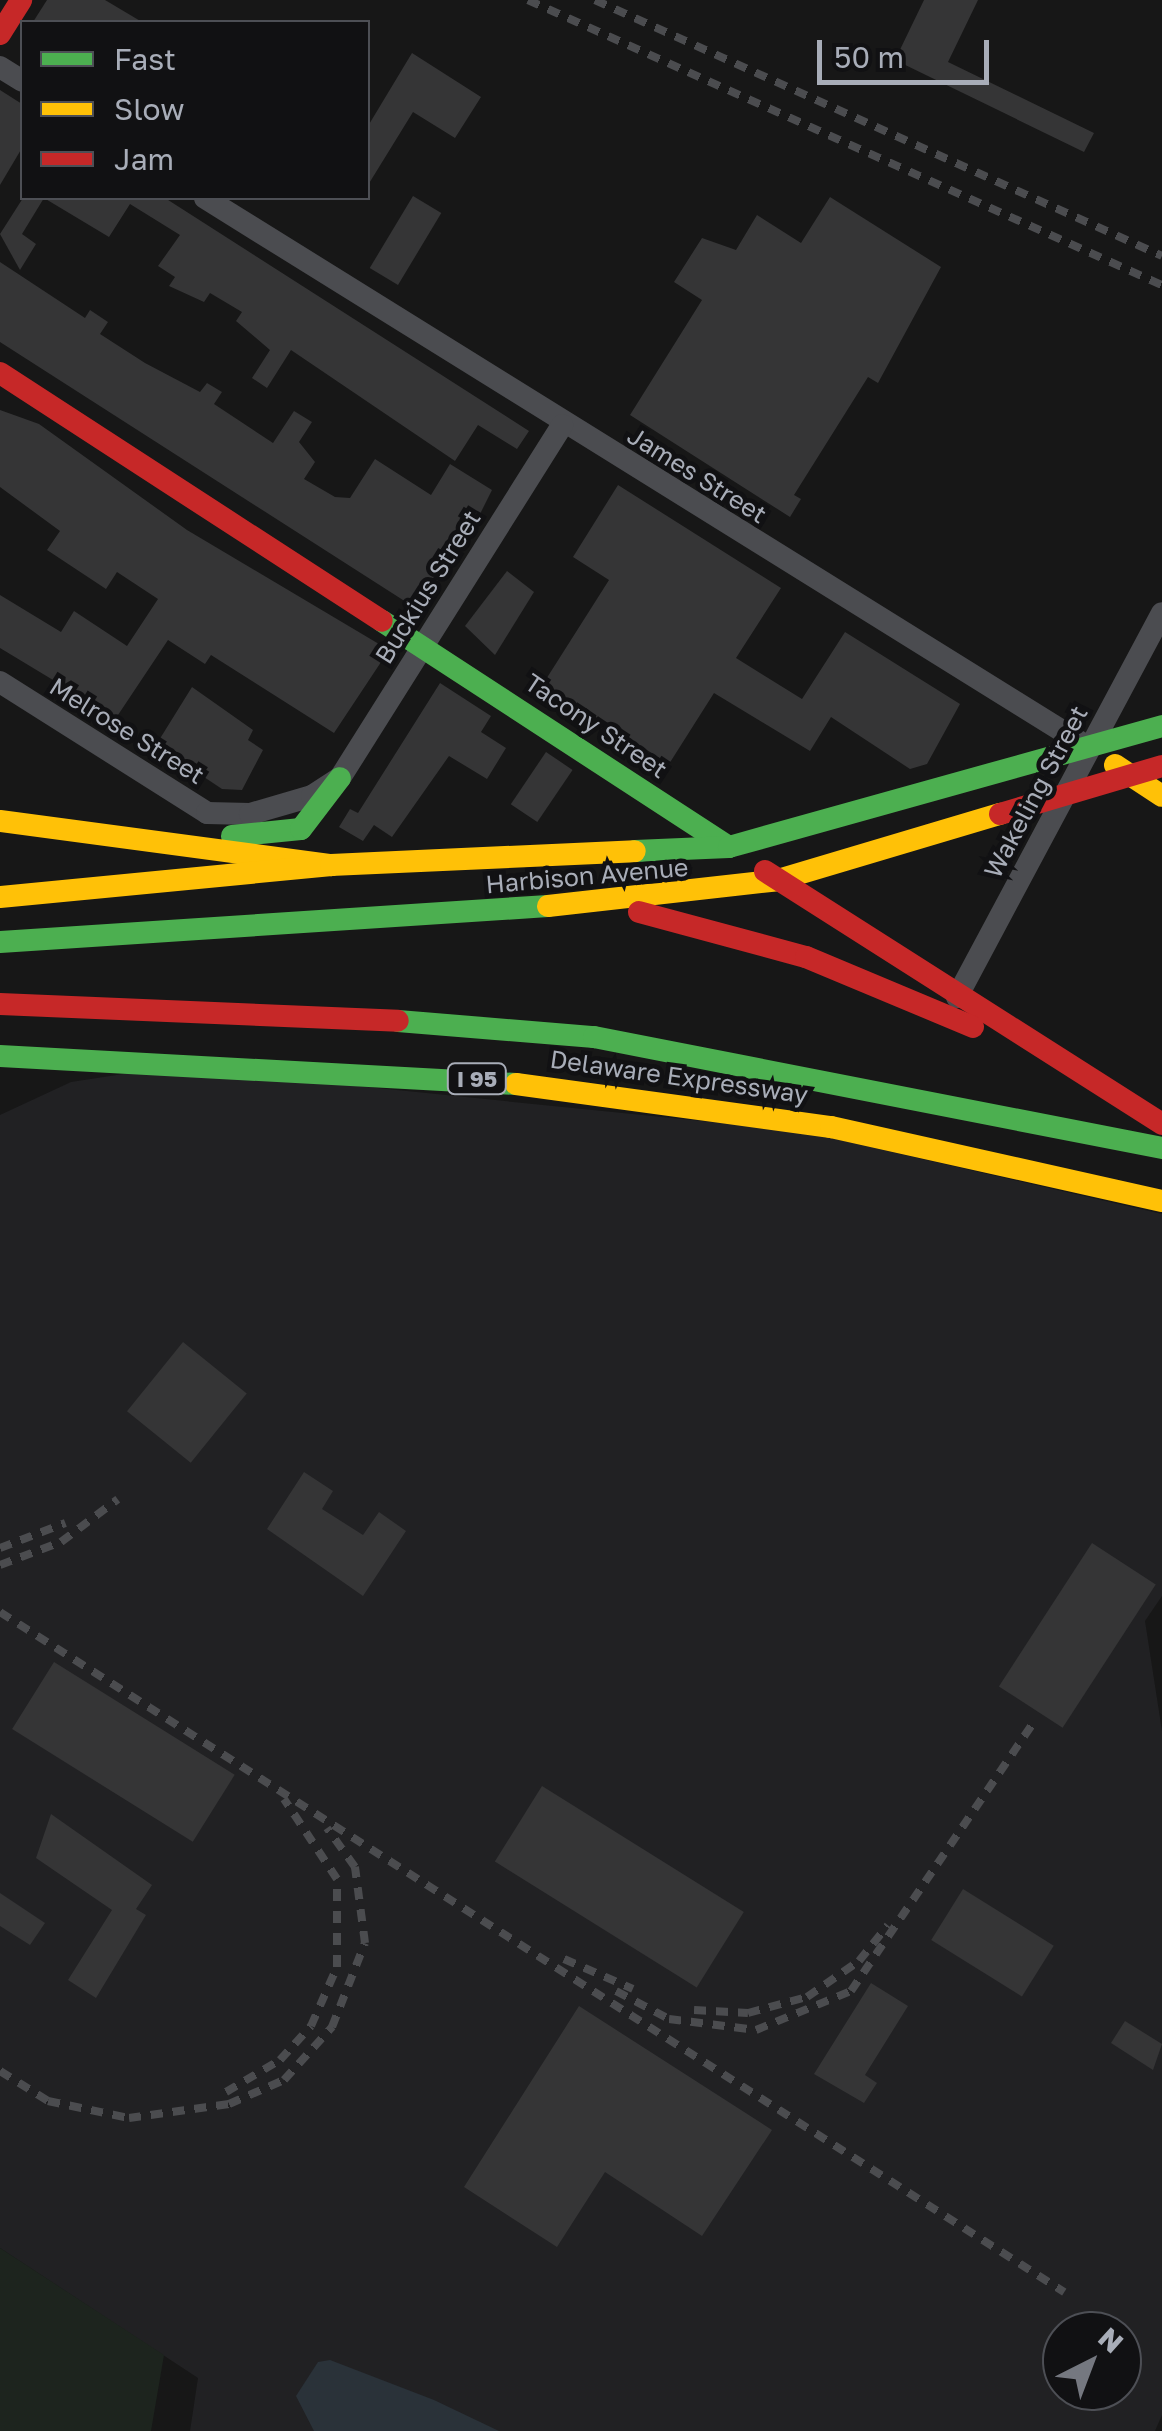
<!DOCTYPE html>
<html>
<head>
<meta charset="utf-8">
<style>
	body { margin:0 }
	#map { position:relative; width:1162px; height:2431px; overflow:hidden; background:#171717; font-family:"Golos Text",sans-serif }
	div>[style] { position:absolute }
	.built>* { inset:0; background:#212123 }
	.green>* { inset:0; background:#1d241e }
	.water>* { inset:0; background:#2a3239 }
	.building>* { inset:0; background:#353536; transform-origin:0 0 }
	.street>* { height:22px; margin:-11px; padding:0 11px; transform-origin:11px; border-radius:11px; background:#4b4c50 }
	.fast>* { height:22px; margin:-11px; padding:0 11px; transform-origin:11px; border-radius:11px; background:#4caf50 }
	.slow>* { height:22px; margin:-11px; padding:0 11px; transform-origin:11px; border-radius:11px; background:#ffc107 }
	.jam>* { height:22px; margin:-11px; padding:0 11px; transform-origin:11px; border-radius:11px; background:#c62828 }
	.rail>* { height:8px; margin-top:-4px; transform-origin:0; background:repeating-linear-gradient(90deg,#4b4c4f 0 12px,transparent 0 22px) }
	span { translate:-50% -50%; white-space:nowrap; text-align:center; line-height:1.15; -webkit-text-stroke:9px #111113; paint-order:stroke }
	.shield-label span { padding:2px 8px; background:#111113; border:2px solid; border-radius:8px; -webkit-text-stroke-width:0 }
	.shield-label { font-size:22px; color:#a8adb8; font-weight:700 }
	.street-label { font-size:25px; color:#a8adb8 }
	.legend { position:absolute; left:20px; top:20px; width:350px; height:180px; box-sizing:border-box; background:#111113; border:2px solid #4d4f55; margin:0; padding:12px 18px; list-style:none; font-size:30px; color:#a8adb8 }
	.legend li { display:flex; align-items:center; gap:20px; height:50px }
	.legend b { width:50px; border:2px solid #4d4f55 }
	.north { position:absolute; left:1042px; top:2311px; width:100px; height:100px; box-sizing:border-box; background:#111113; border:2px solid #4d4f55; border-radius:50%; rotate:42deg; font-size:28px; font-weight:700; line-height:40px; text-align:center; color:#a8adb8 }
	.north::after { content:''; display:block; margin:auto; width:35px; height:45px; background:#757880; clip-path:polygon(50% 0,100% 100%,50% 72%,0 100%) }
	.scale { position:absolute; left:817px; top:40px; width:172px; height:45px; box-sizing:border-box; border:5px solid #a8adb8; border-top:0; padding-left:12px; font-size:30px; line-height:35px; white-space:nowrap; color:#a8adb8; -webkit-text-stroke:8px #111113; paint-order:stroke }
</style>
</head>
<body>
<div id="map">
	<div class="built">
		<div style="clip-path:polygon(evenodd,169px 1067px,800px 1131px,1162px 1214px,1162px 1596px,1145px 1621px,1162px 1731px,1162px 2415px,1155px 2431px,190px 2431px,198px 2378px,0 2248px,0 1115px,71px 1082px,169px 1067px,1062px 2331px,1122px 2331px,1122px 2391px,1062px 2391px,1062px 2331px)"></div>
	</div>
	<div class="green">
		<div style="clip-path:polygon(0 2248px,164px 2355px,151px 2431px,0 2431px)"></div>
	</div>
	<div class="water">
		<div style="clip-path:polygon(330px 2360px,434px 2400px,499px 2431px,314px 2431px,296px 2396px,318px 2362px)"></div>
	</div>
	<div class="building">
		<div style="clip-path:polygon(47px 0,105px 0,142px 22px,33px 22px)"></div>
		<div style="clip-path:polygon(924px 0,978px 0,948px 62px,1094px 133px,1084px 152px,895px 60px)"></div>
		<div style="clip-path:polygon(412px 53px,481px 97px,455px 138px,413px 112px,368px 185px,368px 126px)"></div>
		<div style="clip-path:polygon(0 90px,22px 104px,22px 148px,0 185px)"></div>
		<div style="left:413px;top:196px;width:33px;height:84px;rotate:31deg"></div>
		<div style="clip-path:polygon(830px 197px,941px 267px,878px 383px,868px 377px,794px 495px,801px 499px,790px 517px,630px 415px,702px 300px,674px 282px,702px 238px,736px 250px,757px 215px,801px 243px)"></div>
		<div style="clip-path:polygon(23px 198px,165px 198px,529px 431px,517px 449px,478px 425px,455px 461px,291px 350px,267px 388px,252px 378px,270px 350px,236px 321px,242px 312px,210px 293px,204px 302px,169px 286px,175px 277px,158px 266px,180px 235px,130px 204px,109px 237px,44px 198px,22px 234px,36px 244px,20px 270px,0 234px)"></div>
		<div style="clip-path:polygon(0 262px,85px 318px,90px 310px,108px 322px,100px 334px,145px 363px,200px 392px,207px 383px,222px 392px,214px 404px,273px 443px,294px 411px,312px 422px,299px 442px,315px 462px,304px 479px,335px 497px,350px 498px,375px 459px,431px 495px,450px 464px,492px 490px,462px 550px,417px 609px,0 342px)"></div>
		<div style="clip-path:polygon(0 410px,39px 424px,187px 530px,389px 650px,334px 733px,211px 655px,205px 664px,168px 640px,116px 718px,0 648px,0 595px,61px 632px,74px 611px,127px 646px,158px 599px,117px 572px,106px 589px,47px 550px,60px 531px,0 487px)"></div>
		<div style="clip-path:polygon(618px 485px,781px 588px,736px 658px,802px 699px,845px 632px,960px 704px,927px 764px,910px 769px,831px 717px,810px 751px,714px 693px,669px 764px,543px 684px,609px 580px,573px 557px)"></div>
		<div style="clip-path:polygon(507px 571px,534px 592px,495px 655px,465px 626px)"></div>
		<div style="clip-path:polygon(440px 683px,491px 716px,481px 732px,506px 748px,487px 779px,449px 756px,392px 837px,374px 825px,363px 841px,339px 827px,350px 809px,358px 813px)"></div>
		<div style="clip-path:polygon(192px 687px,253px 730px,248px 740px,263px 750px,242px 790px,222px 789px,156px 745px)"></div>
		<div style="left:546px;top:752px;width:32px;height:63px;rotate:34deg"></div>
		<div style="left:183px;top:1342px;width:82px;height:89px;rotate:39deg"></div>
		<div style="clip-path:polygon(304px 1472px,333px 1491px,322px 1509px,363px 1535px,379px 1512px,406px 1531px,363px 1596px,267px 1529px)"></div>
		<div style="left:1092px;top:1543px;width:76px;height:171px;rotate:33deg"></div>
		<div style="left:54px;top:1662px;width:213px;height:79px;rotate:32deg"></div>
		<div style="left:542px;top:1786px;width:238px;height:89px;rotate:32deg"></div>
		<div style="clip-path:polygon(51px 1814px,152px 1885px,136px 1909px,146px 1915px,96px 1998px,68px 1980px,112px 1910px,36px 1858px)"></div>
		<div style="left:963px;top:1889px;width:107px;height:60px;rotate:32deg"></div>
		<div style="clip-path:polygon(0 1893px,45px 1923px,30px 1945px,0 1926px)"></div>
		<div style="clip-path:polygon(871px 1983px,908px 2006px,865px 2075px,877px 2083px,864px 2103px,814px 2074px)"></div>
		<div style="clip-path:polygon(579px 2006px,772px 2130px,702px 2236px,605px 2172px,557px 2247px,464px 2187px)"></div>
		<div style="clip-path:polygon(1125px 2021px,1162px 2044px,1153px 2070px,1111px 2043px)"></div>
	</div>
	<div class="street">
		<div style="left:0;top:67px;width:26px;rotate:32deg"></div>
		<div style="left:205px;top:198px;width:1040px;rotate:31.87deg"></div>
		<div style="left:0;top:682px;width:245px;rotate:32.3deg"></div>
		<div style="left:207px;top:813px;width:43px;rotate:1.3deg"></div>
		<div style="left:250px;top:814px;width:65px;rotate:-16.2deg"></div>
		<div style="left:312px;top:796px;width:33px;rotate:-33deg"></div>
		<div style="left:340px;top:778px;width:417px;rotate:-57.8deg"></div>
		<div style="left:957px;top:997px;width:435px;rotate:-61.9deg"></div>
	</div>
	<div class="fast">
		<div style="left:382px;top:621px;width:414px;rotate:33.1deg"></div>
		<div style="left:232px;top:836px;width:69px;rotate:-5.8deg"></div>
		<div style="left:301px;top:829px;width:64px;rotate:-52.6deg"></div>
		<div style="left:635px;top:851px;width:94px;rotate:-2.4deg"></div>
		<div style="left:729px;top:847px;width:450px;rotate:-15.6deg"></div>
		<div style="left:0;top:942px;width:549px;rotate:-3.76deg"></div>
		<div style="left:398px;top:1021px;width:197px;rotate:4.7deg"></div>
		<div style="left:594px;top:1037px;width:579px;rotate:11.06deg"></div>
		<div style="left:0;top:1056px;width:517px;rotate:3.11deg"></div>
	</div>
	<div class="slow">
		<div style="left:1115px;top:765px;width:56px;rotate:33.4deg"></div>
		<div style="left:0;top:821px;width:334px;rotate:7.6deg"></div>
		<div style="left:0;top:897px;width:333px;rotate:-5.5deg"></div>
		<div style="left:331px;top:865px;width:304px;rotate:-2.6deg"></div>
		<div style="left:548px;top:906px;width:231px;rotate:-6.4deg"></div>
		<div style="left:778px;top:880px;width:232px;rotate:-16.6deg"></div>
		<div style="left:516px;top:1084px;width:318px;rotate:7.8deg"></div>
		<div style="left:831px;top:1127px;width:339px;rotate:12.6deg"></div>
	</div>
	<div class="jam">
		<div style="left:0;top:34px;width:40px;rotate:-58deg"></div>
		<div style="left:0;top:373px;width:455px;rotate:33deg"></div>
		<div style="left:1000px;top:814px;width:169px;rotate:-16.5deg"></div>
		<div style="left:765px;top:871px;width:471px;rotate:32.5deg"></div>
		<div style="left:639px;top:912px;width:173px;rotate:15.1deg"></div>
		<div style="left:806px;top:957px;width:181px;rotate:22.7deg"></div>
		<div style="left:0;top:1004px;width:398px;rotate:2.4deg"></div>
	</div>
	<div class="rail">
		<div style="left:528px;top:0;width:695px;rotate:24.21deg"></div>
		<div style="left:595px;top:0;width:622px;rotate:24.3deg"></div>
		<div style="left:0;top:1548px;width:70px;rotate:-21deg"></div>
		<div style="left:0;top:1565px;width:65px;rotate:-20.7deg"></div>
		<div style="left:61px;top:1542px;width:71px;rotate:-37deg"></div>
		<div style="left:0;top:1612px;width:1263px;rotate:32.58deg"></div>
		<div style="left:564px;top:1959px;width:75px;rotate:23.5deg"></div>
		<div style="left:616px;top:1991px;width:60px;rotate:27.8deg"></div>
		<div style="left:669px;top:2019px;width:88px;rotate:7.2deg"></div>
		<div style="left:756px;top:2030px;width:103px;rotate:-22.3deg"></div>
		<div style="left:851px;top:1991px;width:325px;rotate:-55.8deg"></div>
		<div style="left:694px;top:2010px;width:54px;rotate:3.2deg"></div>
		<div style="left:748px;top:2013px;width:61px;rotate:-15.2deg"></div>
		<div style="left:807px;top:1997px;width:63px;rotate:-34.7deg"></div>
		<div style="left:859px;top:1961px;width:46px;rotate:-51.1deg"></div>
		<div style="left:0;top:2071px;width:57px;rotate:32deg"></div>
		<div style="left:48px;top:2101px;width:83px;rotate:11.9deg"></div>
		<div style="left:129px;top:2118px;width:101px;rotate:-8deg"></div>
		<div style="left:229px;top:2104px;width:60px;rotate:-23.6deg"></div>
		<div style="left:284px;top:2080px;width:72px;rotate:-47.8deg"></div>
		<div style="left:332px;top:2027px;width:90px;rotate:-68.6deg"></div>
		<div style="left:365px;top:1943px;width:77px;rotate:-97.5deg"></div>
		<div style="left:355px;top:1867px;width:48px;rotate:-125.7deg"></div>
		<div style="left:226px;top:2092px;width:63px;rotate:-30.7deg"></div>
		<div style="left:280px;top:2060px;width:46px;rotate:-47.6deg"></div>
		<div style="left:311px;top:2026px;width:64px;rotate:-66.2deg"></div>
		<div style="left:337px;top:1967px;width:88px;rotate:-90deg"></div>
		<div style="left:337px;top:1879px;width:96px;rotate:-123.5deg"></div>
	</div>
	<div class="shield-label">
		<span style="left:477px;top:1079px">I 95</span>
	</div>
	<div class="street-label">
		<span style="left:697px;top:475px;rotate:32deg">James Street</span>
		<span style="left:428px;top:587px;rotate:-58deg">Buckius Street</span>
		<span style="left:596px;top:726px;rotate:34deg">Tacony Street</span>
		<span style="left:127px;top:731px;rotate:32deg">Melrose Street</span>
		<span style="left:1036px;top:792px;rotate:-62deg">Wakeling Street</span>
		<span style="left:587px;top:876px;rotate:-5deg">Harbison Avenue</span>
		<span style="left:679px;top:1077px;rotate:8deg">Delaware Expressway</span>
	</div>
	<ul class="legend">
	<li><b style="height:12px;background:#4caf50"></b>Fast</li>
	<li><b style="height:12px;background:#ffc107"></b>Slow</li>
	<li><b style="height:12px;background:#c62828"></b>Jam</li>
	</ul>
	<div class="north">N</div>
	<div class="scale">50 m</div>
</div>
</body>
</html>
